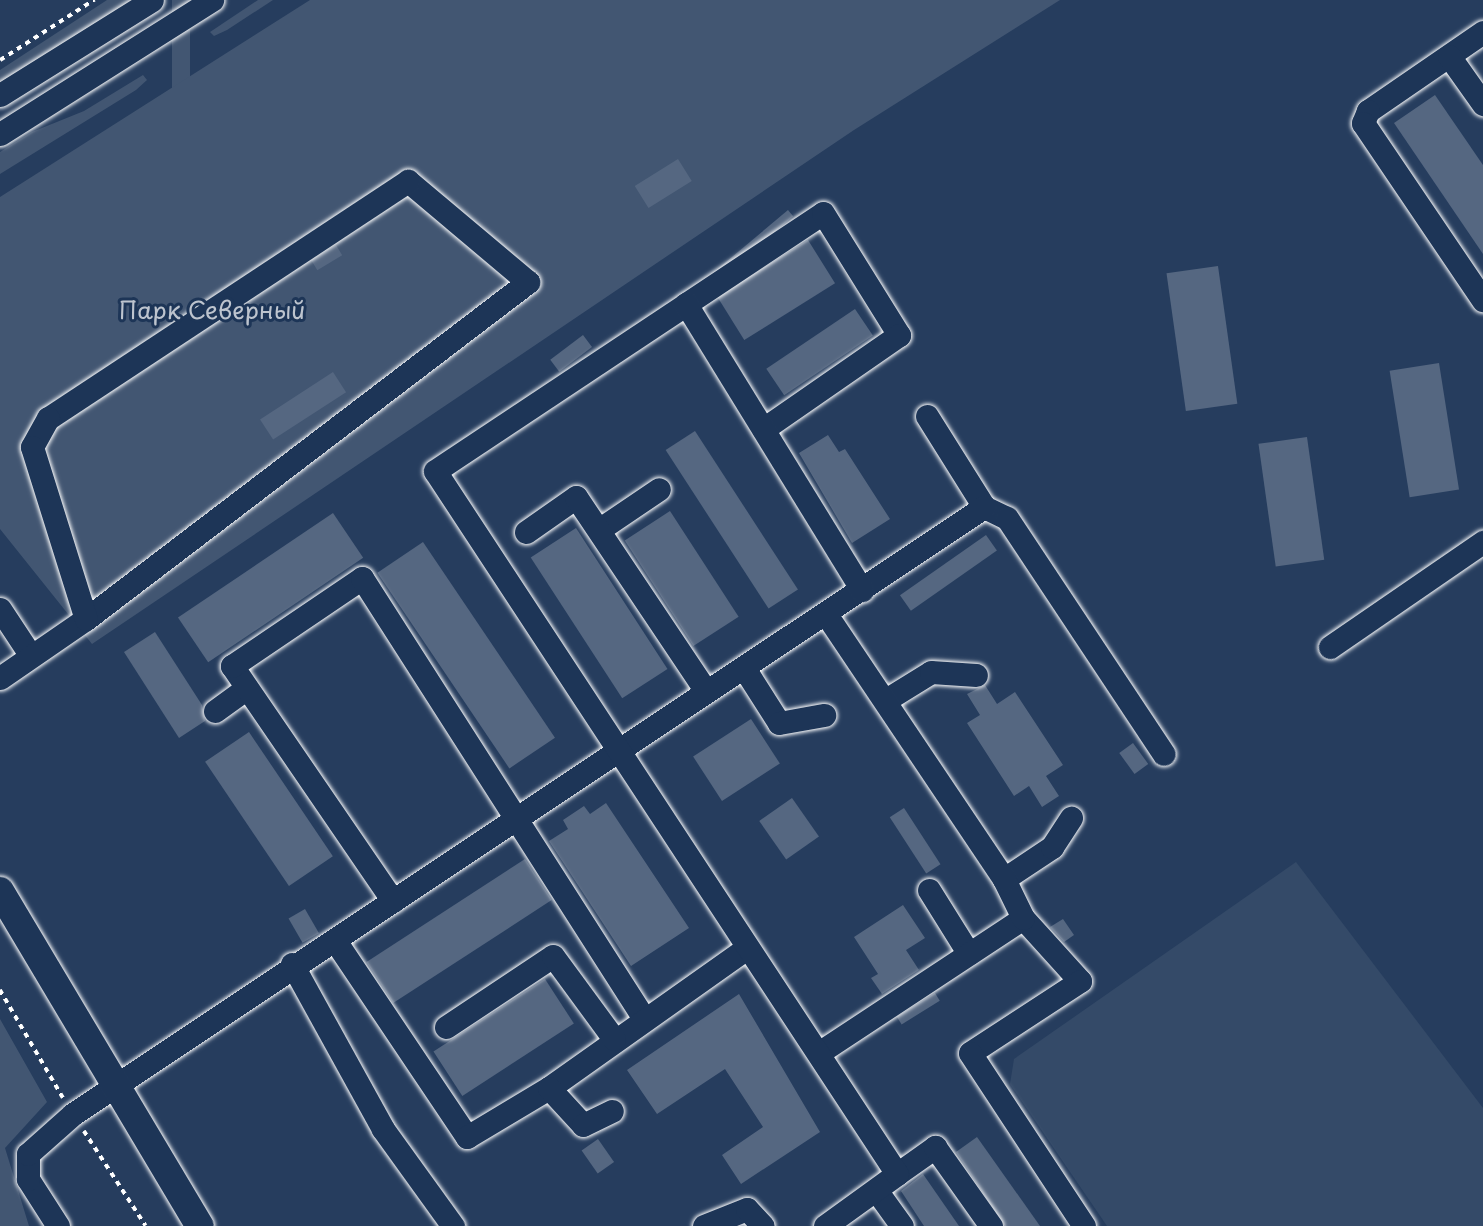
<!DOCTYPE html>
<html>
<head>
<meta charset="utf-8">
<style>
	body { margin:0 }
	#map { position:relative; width:1483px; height:1226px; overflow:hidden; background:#263d5e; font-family:"Playpen Sans",sans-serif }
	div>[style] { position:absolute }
	.built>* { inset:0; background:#344a68 }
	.green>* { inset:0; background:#425672; transform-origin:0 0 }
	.building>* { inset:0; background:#556781; transform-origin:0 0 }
	.path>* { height:3.5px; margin-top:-1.75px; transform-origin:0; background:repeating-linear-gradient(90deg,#fff 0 5px,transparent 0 10px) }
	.roads { filter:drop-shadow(0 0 2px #fff) drop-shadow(0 0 2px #fff) }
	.minor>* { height:23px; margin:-11.5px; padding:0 11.5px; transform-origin:11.5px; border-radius:11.5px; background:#1d3557 }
	.major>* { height:28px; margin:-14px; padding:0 14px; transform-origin:14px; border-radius:14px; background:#1d3557 }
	span { translate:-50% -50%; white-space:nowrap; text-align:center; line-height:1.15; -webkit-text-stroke:6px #1d3557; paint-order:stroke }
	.park-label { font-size:24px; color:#bdc4ce }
</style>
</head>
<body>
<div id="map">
	<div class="built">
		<div style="clip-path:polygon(1296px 862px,1483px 1108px,1483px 1226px,1107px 1226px,1010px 1084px,1014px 1059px)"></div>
	</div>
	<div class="green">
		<div style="clip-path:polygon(107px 0,136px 0,0 87px,0 70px)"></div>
		<div style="left:172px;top:0;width:18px;height:204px"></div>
		<div style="clip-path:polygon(258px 0,273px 0,227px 30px,214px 36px,210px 32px)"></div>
		<div style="clip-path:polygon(310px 0,1060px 0,854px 130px,92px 644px,0 529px,0 197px)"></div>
		<div style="clip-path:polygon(143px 75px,147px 80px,136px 90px,0 174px,0 152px,32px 132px,84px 111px)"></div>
		<div style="clip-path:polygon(0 1019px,47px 1102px,5px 1148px,29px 1226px,0 1226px)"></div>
	</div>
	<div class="building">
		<div style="clip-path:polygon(1435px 95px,1483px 165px,1483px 254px,1394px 123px)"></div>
		<div style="left:678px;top:159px;width:26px;height:51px;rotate:58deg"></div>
		<div style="left:788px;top:210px;width:8px;height:106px;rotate:50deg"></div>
		<div style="left:808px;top:240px;width:51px;height:107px;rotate:58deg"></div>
		<div style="left:336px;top:245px;width:12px;height:29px;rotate:59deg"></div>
		<div style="left:1218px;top:266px;width:139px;height:52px;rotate:82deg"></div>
		<div style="left:855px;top:309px;width:32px;height:107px;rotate:56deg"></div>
		<div style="left:583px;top:335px;width:15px;height:41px;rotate:53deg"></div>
		<div style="left:1439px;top:363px;width:128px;height:50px;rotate:81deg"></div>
		<div style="left:333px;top:372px;width:24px;height:87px;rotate:57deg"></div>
		<div style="left:695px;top:431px;width:189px;height:35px;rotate:57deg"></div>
		<div style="clip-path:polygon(828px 435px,839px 452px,845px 449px,890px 519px,852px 543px,799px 453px)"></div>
		<div style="left:1307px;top:437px;width:124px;height:49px;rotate:82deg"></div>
		<div style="left:670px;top:511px;width:126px;height:54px;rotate:57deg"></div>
		<div style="left:333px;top:513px;width:54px;height:187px;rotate:56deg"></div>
		<div style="left:576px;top:528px;width:168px;height:54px;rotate:57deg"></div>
		<div style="left:986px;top:535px;width:19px;height:105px;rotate:55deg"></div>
		<div style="left:423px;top:542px;width:236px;height:55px;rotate:56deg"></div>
		<div style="clip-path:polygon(155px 632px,202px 705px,205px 721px,179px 738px,124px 652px)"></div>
		<div style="clip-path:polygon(985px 685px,997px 704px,1015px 692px,1063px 765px,1046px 776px,1059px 796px,1042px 807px,1029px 786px,1014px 796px,967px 723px,980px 715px,967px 694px)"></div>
		<div style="left:751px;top:719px;width:53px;height:69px;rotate:57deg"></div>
		<div style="left:249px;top:732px;width:150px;height:53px;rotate:56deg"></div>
		<div style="left:1133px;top:743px;width:26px;height:17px;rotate:54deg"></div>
		<div style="left:792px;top:798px;width:47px;height:40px;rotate:55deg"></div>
		<div style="clip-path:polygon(606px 803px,689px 928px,631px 966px,549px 841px,568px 829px,563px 820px,584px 806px,590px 814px)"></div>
		<div style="left:904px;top:808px;width:67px;height:17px;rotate:57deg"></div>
		<div style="left:525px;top:859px;width:49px;height:189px;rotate:57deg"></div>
		<div style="clip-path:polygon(903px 905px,925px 938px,906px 950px,919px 970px,882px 994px,871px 978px,878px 974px,854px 937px)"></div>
		<div style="left:305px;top:909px;width:28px;height:19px;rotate:60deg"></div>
		<div style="clip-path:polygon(1063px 919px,1074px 935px,1064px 942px,1050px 927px)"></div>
		<div style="left:545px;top:979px;width:53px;height:133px;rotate:57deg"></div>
		<div style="left:935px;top:993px;width:9px;height:45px;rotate:58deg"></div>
		<div style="clip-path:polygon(739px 994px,820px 1132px,741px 1184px,722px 1155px,763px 1127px,725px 1069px,657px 1114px,627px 1070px)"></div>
		<div style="clip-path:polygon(977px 1137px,1040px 1226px,1005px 1226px,956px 1152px)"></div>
		<div style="left:598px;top:1139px;width:28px;height:20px;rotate:55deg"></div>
		<div style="clip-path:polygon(923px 1174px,959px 1226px,924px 1226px,901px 1191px)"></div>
	</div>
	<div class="path">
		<div style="left:0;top:60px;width:112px;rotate:-32.6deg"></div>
		<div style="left:0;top:990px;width:125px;rotate:59.7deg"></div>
		<div style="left:84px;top:1131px;width:113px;rotate:56.9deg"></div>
	</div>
	<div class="roads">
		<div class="minor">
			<div style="left:1483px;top:32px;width:140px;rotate:145.5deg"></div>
			<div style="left:1368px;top:111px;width:13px;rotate:113deg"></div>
			<div style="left:1363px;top:123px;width:214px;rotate:55.9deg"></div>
			<div style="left:1449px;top:56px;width:59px;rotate:54.7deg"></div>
			<div style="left:0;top:95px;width:179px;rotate:-32deg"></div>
			<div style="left:0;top:134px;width:251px;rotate:-32.3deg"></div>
			<div style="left:686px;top:304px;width:164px;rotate:-33.6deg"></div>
			<div style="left:823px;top:213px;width:144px;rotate:58.1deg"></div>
			<div style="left:899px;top:335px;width:165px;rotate:145.3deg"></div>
			<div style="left:927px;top:416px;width:107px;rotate:57.9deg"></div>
			<div style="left:984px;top:507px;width:25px;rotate:26deg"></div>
			<div style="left:1007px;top:518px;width:283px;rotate:56.4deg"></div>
			<div style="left:600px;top:529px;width:71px;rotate:-34.1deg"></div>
			<div style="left:526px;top:532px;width:61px;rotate:-35deg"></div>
			<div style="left:576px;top:497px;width:234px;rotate:56.2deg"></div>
			<div style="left:0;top:609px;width:56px;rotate:56.6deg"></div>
			<div style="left:1330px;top:647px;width:186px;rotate:-34.5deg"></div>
			<div style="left:744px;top:668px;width:65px;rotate:57.5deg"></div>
			<div style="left:779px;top:723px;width:46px;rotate:-10.1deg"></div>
			<div style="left:0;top:678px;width:104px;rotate:-34.5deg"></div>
			<div style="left:86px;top:619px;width:556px;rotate:-37.32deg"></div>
			<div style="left:528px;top:282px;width:157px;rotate:-139.9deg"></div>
			<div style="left:408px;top:181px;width:431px;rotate:146.6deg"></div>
			<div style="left:48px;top:418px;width:33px;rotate:119deg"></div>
			<div style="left:32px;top:447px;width:180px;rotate:72.6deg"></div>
			<div style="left:889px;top:698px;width:49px;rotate:-31.8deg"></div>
			<div style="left:931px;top:672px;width:45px;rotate:3.8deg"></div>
			<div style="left:215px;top:711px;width:39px;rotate:-36deg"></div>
			<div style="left:1004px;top:879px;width:58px;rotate:-33.7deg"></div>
			<div style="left:1052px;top:847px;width:35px;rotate:-57deg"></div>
			<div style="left:929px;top:890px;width:75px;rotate:58deg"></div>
			<div style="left:393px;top:901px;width:285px;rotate:-124.4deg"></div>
			<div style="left:232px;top:666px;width:157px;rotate:-34.1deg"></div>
			<div style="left:362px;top:578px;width:521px;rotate:57.38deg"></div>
			<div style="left:1023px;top:918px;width:85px;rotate:47.9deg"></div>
			<div style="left:1080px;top:981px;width:131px;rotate:146.8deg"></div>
			<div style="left:970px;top:1053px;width:207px;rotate:56.6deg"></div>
			<div style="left:336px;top:942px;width:235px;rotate:56.1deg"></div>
			<div style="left:467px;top:1137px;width:96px;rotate:-30.9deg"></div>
			<div style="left:549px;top:1088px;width:242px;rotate:-35.3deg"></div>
			<div style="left:292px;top:964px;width:188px;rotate:61.1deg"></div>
			<div style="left:383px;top:1129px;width:120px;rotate:54.2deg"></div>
			<div style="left:446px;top:1027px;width:128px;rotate:-33.6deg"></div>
			<div style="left:553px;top:956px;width:103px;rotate:53.7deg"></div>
			<div style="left:820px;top:1052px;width:243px;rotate:-33.4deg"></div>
			<div style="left:1023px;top:918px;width:43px;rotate:-116deg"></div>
			<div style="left:1004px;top:879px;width:317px;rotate:-123.9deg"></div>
			<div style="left:549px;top:1088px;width:50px;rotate:47.4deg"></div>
			<div style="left:583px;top:1125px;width:32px;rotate:-26deg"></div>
			<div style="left:897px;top:1174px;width:47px;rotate:-35.4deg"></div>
			<div style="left:935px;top:1147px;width:97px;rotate:54.7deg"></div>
			<div style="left:876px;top:1190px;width:44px;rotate:54.2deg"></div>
			<div style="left:58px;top:1226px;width:56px;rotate:-122.6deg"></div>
			<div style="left:28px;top:1179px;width:25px;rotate:-90deg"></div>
			<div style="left:28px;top:1154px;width:60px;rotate:-41.6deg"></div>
			<div style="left:73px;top:1114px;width:1095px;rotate:-33.68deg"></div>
			<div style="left:704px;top:1226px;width:46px;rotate:-21.6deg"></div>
			<div style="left:747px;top:1209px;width:23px;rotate:47deg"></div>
			<div style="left:825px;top:1226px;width:89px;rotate:-35.8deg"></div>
			<div style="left:897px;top:1174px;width:841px;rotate:-123.31deg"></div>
			<div style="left:435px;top:471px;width:301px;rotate:-33.6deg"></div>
			<div style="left:686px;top:304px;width:336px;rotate:58.4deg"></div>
		</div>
		<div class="major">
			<div style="left:0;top:891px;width:390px;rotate:59.2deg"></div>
		</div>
	</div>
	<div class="park-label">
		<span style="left:212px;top:310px">Парк Северный</span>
	</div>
</div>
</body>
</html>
